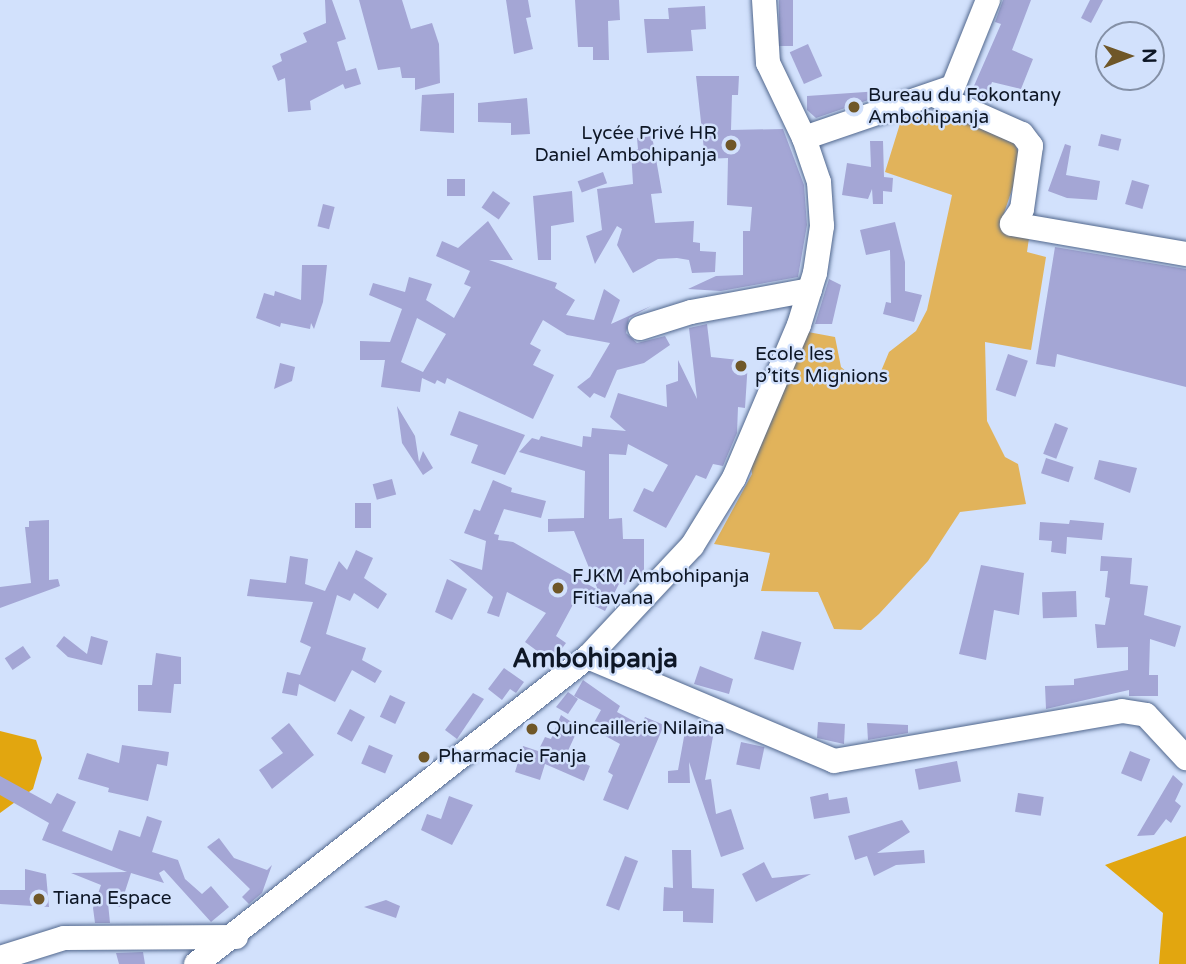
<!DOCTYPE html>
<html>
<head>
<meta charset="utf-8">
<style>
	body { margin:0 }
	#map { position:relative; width:1186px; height:964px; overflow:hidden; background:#d2e1fc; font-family:"Varela Round",sans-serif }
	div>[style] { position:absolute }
	.green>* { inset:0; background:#e1b35b }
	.forest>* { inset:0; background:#e2a60f }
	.building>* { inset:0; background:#a4a6d5; transform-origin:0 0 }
	.roads { filter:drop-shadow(0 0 2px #51678d) drop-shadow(0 0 2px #51678d) }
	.minor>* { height:24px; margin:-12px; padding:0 12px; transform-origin:12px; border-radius:12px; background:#fff }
	.dots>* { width:19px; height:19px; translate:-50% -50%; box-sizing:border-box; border:4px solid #d2e1fc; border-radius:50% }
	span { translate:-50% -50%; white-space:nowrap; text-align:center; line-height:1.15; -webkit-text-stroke:5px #d2e1fc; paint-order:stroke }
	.poi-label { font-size:19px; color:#0e1726 }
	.left { translate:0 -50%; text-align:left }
	.right { translate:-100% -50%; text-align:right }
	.district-label { font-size:26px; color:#0e1726; font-weight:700 }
	.north { position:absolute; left:1095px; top:21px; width:70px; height:70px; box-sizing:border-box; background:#d2e1fc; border:2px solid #8490a6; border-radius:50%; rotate:89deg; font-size:19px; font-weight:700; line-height:28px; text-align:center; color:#0e1726 }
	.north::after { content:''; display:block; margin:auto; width:24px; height:32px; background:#6f5728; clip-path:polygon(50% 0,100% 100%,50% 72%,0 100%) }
</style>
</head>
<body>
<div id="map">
	<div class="green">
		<div style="clip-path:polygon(959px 111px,1010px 134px,1022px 160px,1000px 225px,1029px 238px,1027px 252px,1046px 257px,1031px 350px,985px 342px,987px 421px,1005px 457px,1018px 464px,1026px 504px,960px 512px,928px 561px,879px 614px,861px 630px,834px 629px,818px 592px,761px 591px,770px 553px,714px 544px,752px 474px,751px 465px,808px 332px,835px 337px,841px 367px,861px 384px,879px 376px,889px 352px,916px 331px,927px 310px,952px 195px,885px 172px,903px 114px)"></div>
	</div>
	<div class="forest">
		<div style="clip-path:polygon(0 731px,36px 740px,42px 758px,33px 789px,0 813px)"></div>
		<div style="clip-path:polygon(1186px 836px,1186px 964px,1159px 964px,1163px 913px,1105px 865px)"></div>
	</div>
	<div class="building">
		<div style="clip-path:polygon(325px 0,332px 0,346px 39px,337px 42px,346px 71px,356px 68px,361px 84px,345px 89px,343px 84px,310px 101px,311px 110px,288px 112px,285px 78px,278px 81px,272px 66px,282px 61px,280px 54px,307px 42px,303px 33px,326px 23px)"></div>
		<div style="clip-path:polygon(359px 0,402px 0,411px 29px,432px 23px,439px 44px,440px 83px,415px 90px,415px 78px,402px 78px,400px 67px,378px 70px)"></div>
		<div style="clip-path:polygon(506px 0,528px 0,531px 17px,526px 18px,533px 49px,514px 54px)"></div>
		<div style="clip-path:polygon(575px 0,619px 0,620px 20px,608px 21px,609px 60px,593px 60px,593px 47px,578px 47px)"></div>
		<div style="left:779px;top:0;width:14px;height:46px"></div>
		<div style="clip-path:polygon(1003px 0,1031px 0,1012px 50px,1033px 59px,1021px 89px,992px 82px,985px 101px,970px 95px,1001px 24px,995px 22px)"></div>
		<div style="clip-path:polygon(1090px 0,1103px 0,1091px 23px,1081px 18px)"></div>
		<div style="clip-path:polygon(705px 6px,706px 29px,691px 30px,693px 51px,647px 53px,644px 19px,669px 19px,668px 8px)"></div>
		<div style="left:808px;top:44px;width:35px;height:20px;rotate:66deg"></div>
		<div style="clip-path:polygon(696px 76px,739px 76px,738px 95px,732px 95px,731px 130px,783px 129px,804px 185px,807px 225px,798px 277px,721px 291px,688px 289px,716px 276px,743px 275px,743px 231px,750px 231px,752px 207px,727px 205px,728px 158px,705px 159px)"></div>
		<div style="clip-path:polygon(880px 91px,880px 96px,816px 118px,807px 110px,807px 96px)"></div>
		<div style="clip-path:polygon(454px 93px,454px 133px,420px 131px,422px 95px)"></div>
		<div style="clip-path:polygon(527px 98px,530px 134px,511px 135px,511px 123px,478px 122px,478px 103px)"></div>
		<div style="left:1101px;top:134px;width:21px;height:12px;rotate:14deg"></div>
		<div style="clip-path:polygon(652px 136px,662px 193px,651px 194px,655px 223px,694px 221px,693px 242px,700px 243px,700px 251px,716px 252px,715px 272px,692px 273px,689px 260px,677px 258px,658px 259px,633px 273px,617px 245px,622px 229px,617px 226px,595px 264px,586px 236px,602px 230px,597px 189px,633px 184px,631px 150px,638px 149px,637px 138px)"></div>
		<div style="clip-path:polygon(870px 141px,883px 141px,884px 177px,893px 178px,892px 192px,883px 191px,883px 204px,873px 204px,872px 189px,868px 199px,842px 195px,847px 163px,871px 167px)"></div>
		<div style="clip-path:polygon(1065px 144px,1071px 146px,1066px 175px,1100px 181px,1097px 200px,1067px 198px,1048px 191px)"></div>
		<div style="left:603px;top:172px;width:12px;height:27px;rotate:70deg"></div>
		<div style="left:447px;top:179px;width:18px;height:17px"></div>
		<div style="left:1132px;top:180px;width:18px;height:25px;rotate:16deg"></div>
		<div style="left:493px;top:191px;width:21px;height:20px;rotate:35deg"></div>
		<div style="clip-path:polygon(572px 191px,574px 222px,551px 226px,551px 260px,538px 260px,533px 196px)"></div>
		<div style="left:323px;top:204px;width:12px;height:23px;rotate:14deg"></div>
		<div style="clip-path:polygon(evenodd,488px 221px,513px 260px,489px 260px,557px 283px,555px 288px,575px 300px,566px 315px,594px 320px,604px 289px,620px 300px,611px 324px,651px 306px,629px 318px,626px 333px,637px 343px,665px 336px,670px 345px,644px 363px,617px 370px,605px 398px,594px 393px,590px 398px,577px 387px,590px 377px,610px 343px,567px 335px,543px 320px,530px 344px,541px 350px,533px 365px,554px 375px,533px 419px,447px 378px,445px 384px,437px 380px,435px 384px,422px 378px,420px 392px,381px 387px,385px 360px,360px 360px,360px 341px,390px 342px,402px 309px,369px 295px,373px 283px,405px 292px,409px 277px,432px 284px,426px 300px,454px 318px,471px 287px,464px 284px,470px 271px,436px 256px,442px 241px,458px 248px,488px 221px,417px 318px,446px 334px,423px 372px,401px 362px,417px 318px)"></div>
		<div style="clip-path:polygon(895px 222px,905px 262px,905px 291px,922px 295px,914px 322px,883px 314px,886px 302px,891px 303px,890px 250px,866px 255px,860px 230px)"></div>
		<div style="clip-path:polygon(1055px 247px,1186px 269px,1186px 387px,1057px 354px,1055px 367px,1036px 364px)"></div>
		<div style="clip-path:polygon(302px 265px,327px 265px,323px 302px,314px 329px,311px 323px,310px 329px,281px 323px,280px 327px,256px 318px,264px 293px,274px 296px,275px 291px,301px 300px)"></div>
		<div style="clip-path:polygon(829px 279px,841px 285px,832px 324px,815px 324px)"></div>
		<div style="clip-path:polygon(707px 324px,711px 357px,748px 361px,745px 408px,738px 407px,737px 433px,723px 466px,713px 464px,706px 479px,696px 475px,666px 528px,633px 511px,644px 488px,653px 492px,668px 465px,628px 444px,626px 455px,609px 454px,609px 519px,622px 518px,623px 539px,644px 539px,644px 575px,640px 580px,631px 574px,625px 585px,620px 582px,605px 611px,577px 597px,556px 636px,566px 643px,552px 662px,525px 642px,546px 613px,507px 592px,499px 617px,487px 613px,493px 597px,449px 559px,482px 570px,486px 541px,464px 533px,474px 509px,480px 511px,493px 480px,512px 488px,511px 492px,546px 501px,541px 518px,504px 509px,494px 534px,499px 535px,498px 540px,513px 542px,598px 590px,574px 531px,548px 532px,548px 519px,584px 518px,585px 471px,519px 452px,532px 438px,539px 440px,541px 436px,582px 447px,583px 436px,591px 437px,592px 428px,626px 431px,610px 417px,618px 393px,667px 407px,666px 385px,678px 381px,678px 360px,697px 399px,689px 328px)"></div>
		<div style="left:1008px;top:354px;width:21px;height:38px;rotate:19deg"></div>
		<div style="clip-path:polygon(280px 363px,295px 367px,292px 381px,274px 389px)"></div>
		<div style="clip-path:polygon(397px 406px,415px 436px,419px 462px,423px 451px,433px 468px,423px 475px,402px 443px)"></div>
		<div style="clip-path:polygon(459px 411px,525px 435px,505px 475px,471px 463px,478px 445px,450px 435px)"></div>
		<div style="left:1055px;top:423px;width:14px;height:33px;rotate:21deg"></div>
		<div style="left:1046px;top:458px;width:29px;height:16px;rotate:18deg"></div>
		<div style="clip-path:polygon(1099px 460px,1137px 468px,1130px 493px,1094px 479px)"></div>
		<div style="left:392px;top:479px;width:16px;height:20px;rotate:75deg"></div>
		<div style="left:355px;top:503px;width:16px;height:25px"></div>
		<div style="clip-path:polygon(49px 520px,49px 580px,58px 579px,60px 586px,0 608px,0 587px,31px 583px,25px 527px,29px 527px,29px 521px)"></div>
		<div style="clip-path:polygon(1070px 520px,1104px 523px,1102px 540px,1067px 537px,1066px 554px,1051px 552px,1052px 541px,1039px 540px,1040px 522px,1069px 524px)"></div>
		<div style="clip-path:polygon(356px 550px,373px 558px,364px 578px,387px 594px,378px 609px,354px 593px,350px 601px,337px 595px,326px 634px,366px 648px,362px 660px,382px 671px,375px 683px,352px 670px,335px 702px,299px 684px,297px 696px,282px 693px,287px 672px,300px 675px,311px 647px,300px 642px,313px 602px,247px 596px,250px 579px,286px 583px,290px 556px,308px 559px,305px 584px,325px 591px,339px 561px,347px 570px)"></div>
		<div style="clip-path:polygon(1101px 556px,1132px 558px,1130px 584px,1148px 586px,1144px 615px,1181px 626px,1175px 647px,1150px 639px,1149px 675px,1158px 675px,1158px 696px,1129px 696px,1129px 690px,1046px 709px,1045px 686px,1074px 685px,1074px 679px,1128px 670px,1128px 647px,1097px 648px,1095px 624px,1105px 625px,1110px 598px,1105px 597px,1108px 571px,1100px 571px)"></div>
		<div style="clip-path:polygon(981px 565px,1024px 573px,1019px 615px,994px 610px,986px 660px,959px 654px)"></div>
		<div style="clip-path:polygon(447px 579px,467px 589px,452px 620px,435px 612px)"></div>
		<div style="left:1076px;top:591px;width:26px;height:34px;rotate:88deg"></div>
		<div style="left:762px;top:631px;width:41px;height:29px;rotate:16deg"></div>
		<div style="clip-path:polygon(64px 636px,87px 654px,91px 636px,108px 641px,102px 665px,68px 657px,56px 646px)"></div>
		<div style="left:23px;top:646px;width:14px;height:22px;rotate:56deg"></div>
		<div style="clip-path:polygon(156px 653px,181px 657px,181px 684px,174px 684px,171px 713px,138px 711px,138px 685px,152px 685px)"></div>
		<div style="clip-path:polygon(700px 666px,733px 679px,729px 694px,694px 684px)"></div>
		<div style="clip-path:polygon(504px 668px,524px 682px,516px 693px,510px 689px,502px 700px,488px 689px)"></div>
		<div style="clip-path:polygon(583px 680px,620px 706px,617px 712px,641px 725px,645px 717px,664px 725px,628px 810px,603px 800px,613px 775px,608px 772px,620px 744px,591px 728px,601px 710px,574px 696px)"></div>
		<div style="clip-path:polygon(568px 692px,578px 699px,568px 714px,556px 707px)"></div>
		<div style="clip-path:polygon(473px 693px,484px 699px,457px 739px,445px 730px)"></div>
		<div style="left:390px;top:695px;width:17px;height:24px;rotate:25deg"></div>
		<div style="left:350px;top:709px;width:17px;height:28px;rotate:28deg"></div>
		<div style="clip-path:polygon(561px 715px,579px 727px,566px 755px,590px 766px,584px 781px,545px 764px,540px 780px,515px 772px,523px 746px,538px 751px,545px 737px,551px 739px)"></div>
		<div style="clip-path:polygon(818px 722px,845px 724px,844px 744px,817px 738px)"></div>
		<div style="clip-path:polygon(289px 723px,314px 755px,272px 789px,259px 770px,283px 753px,271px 738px)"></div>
		<div style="clip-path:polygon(867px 723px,908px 725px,908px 733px,868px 740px)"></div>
		<div style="clip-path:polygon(686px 726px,714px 731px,705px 780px,711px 779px,716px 814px,731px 809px,744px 849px,721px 857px,689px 762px,690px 783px,668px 783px,668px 771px,678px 770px)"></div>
		<div style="left:741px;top:742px;width:24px;height:23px;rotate:12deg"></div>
		<div style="clip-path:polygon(122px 745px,169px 752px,167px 766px,157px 764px,148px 801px,108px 792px,109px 788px,78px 779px,87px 753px,119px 763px)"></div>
		<div style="left:369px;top:745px;width:26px;height:20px;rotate:23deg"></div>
		<div style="left:1130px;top:751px;width:22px;height:24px;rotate:22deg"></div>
		<div style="left:957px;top:761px;width:21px;height:43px;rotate:79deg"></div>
		<div style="clip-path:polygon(1173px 775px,1183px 784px,1175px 801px,1181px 806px,1171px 823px,1166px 819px,1154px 835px,1137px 836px)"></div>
		<div style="clip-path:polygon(0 776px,51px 804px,57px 793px,76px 802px,62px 831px,112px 851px,119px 830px,140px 837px,147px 816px,162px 821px,152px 852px,178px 860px,185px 879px,202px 894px,211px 886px,229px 907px,211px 922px,164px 870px,159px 873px,164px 883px,131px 873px,120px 907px,108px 903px,110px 923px,95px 923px,93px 908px,101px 885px,71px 873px,127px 872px,42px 840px,49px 823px,0 795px)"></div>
		<div style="clip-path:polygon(828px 793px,829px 800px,847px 797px,850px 813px,814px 819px,810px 797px)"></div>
		<div style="left:1018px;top:793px;width:26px;height:19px;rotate:9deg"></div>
		<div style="clip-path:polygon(449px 796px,473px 805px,452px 845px,421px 830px,427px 814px,441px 819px)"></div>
		<div style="clip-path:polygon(902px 820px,910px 832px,877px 853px,924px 850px,925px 863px,896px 865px,874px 876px,867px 856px,855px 860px,848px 836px)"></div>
		<div style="clip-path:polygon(219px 838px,234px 858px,267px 870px,272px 865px,262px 893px,249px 904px,242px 897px,250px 889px,207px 847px)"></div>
		<div style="clip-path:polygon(672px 850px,691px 850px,692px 888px,714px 889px,713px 923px,683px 922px,683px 911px,663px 911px,664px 887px,673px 888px)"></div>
		<div style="left:625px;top:856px;width:14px;height:53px;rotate:21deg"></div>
		<div style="clip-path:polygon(764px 862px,772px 878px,811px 874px,756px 902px,742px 874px)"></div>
		<div style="clip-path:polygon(25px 869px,46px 874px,49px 907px,0 904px,0 890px,25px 890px)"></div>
		<div style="clip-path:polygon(386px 900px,400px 906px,396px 918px,364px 907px)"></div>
		<div style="clip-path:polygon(143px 952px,145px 964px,119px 964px,116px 953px)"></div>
	</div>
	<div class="roads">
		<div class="minor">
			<div style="left:934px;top:95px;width:96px;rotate:23.9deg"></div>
			<div style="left:1022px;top:134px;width:15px;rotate:53deg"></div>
			<div style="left:1031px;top:146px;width:64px;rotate:98.1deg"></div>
			<div style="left:1022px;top:209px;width:18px;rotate:124deg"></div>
			<div style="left:1012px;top:224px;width:177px;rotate:9.8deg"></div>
			<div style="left:804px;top:138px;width:157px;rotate:-18.9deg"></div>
			<div style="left:953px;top:87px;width:94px;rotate:-68.1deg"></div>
			<div style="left:640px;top:328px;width:53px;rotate:-17.4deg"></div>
			<div style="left:691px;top:312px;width:121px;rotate:-10.5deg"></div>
			<div style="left:588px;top:657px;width:267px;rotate:22.9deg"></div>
			<div style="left:834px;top:761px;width:292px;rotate:-9.8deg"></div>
			<div style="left:1122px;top:711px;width:24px;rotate:9deg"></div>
			<div style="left:1146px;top:715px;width:59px;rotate:47.1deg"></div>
			<div style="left:0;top:958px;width:67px;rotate:-17.4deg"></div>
			<div style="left:64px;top:938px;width:172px;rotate:-0.3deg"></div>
			<div style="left:196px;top:964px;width:498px;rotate:-38.1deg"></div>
			<div style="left:588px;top:657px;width:152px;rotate:-46.9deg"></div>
			<div style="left:692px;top:546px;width:80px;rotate:-58.3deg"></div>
			<div style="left:734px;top:478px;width:166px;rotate:-67deg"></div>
			<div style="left:799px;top:325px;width:54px;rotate:-72.9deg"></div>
			<div style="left:815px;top:273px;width:48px;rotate:-81.5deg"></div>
			<div style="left:822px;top:226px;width:44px;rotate:-93.9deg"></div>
			<div style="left:819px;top:182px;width:46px;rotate:-108.8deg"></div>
			<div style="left:804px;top:138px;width:83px;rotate:-115.6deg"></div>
			<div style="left:768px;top:63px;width:63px;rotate:-93.6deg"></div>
		</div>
	</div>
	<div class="dots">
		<div style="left:854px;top:107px;background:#6f5728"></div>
		<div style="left:731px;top:145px;background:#6f5728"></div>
		<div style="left:741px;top:366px;background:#6f5728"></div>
		<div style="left:558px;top:588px;background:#6f5728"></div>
		<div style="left:532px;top:729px;background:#6f5728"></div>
		<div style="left:424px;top:757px;background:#6f5728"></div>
		<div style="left:39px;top:899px;background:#6f5728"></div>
	</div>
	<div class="poi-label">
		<span class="left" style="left:868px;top:107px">Bureau du Fokontany<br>Ambohipanja</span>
		<span class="right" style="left:717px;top:145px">Lycée Privé HR<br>Daniel Ambohipanja</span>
		<span class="left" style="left:755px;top:366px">Ecole les<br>p’tits Mignions</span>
		<span class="left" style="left:572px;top:588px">FJKM Ambohipanja<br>Fitiavana</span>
		<span class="left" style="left:546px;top:729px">Quincaillerie Nilaina</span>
		<span class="left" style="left:438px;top:757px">Pharmacie Fanja</span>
		<span class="left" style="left:53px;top:899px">Tiana Espace</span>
	</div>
	<div class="district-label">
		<span style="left:595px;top:659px">Ambohipanja</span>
	</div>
	<div class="north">N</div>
</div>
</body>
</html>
